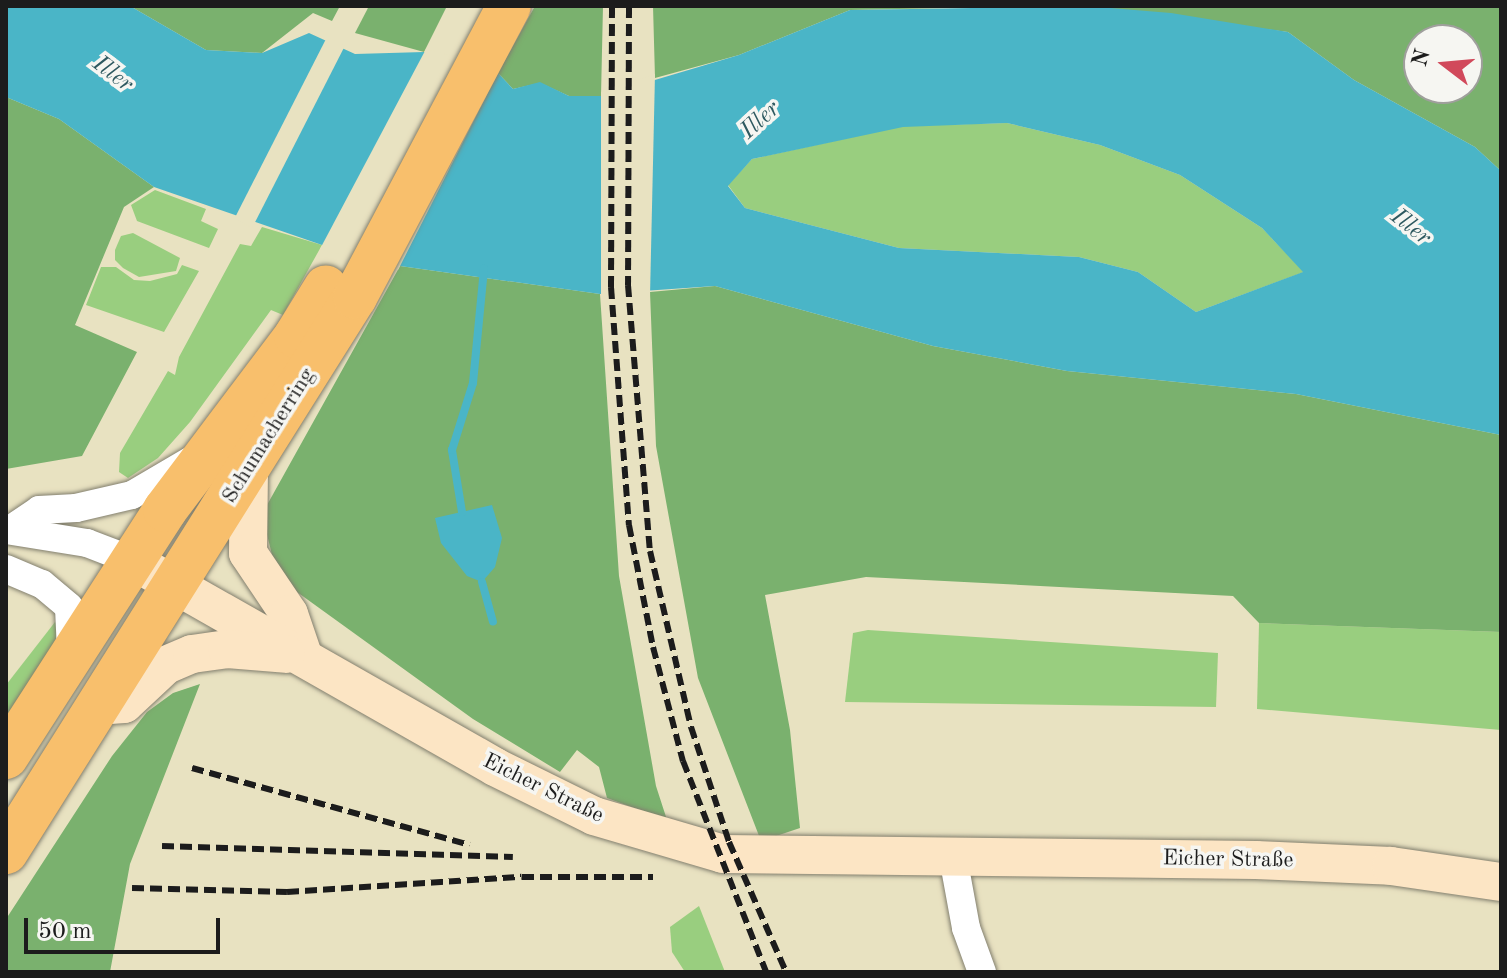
<!DOCTYPE html>
<html>
<head>
<meta charset="utf-8">
<style>
	body { margin:0 }
	#map { position:relative; width:1507px; height:978px; overflow:hidden; background:#e8e2c1; font-family:"Old Standard TT",serif }
	div>[style] { position:absolute }
	.green>* { inset:0; background:#99ce7f }
	.forest>* { inset:0; background:#7ab16e }
	.water>* { inset:0; background:#4ab5c7 }
	.pier>* { inset:0; background:#e8e2c1; transform-origin:0 0 }
	.stream>* { height:8px; margin:-4px; padding:0 4px; transform-origin:4px; border-radius:4px; background:#4ab5c7 }
	.roads { filter:drop-shadow(0 0 2px #827f6e) drop-shadow(0 0 2px #827f6e) }
	.street>* { height:28px; margin:-14px; padding:0 14px; transform-origin:14px; border-radius:14px; background:#fff }
	.secondary>* { height:38px; margin:-19px; padding:0 19px; transform-origin:19px; border-radius:19px; background:#fce5c4 }
	.primary>* { height:44px; margin:-22px; padding:0 22px; transform-origin:22px; border-radius:22px; background:#f8bf6c }
	.rail>* { height:6px; margin-top:-3px; transform-origin:0; background:repeating-linear-gradient(90deg,#1c1c1c 0 12px,transparent 0 18px) }
	span { translate:-50% -50%; white-space:nowrap; text-align:center; line-height:1.15; -webkit-text-stroke:7px #f6f6f2; paint-order:stroke }
	.street-label { font-size:22px; color:#1c1c1c }
	.water-label { font-size:24px; color:#2e5960; font-style:italic }
	.frame { position:absolute; inset:0; border:8px solid #1c1c1c; pointer-events:none }
	.north { position:absolute; left:1403px; top:24px; width:80px; height:80px; box-sizing:border-box; background:#f6f6f2; border:2px solid #9f9f9c; border-radius:50%; rotate:286deg; font-size:22px; font-weight:700; line-height:32px; text-align:center; color:#1c1c1c }
	.north::after { content:''; display:block; margin:auto; width:28px; height:36px; background:#d1495b; clip-path:polygon(50% 0,100% 100%,50% 72%,0 100%) }
	.scale { position:absolute; left:24px; top:918px; width:196px; height:36px; box-sizing:border-box; border:4px solid #1c1c1c; border-top:0; padding-left:10px; font-size:24px; line-height:28px; white-space:nowrap; color:#1c1c1c; -webkit-text-stroke:6px #f6f6f2; paint-order:stroke }
</style>
</head>
<body>
<div id="map">
	<div class="green">
		<div style="clip-path:polygon(1007px 123px,1100px 145px,1180px 175px,1262px 228px,1304px 272px,1196px 312px,1138px 272px,1079px 257px,899px 248px,745px 208px,728px 185px,752px 159px,903px 126px)"></div>
		<div style="clip-path:polygon(155px 190px,206px 209px,201px 221px,218px 229px,209px 248px,137px 221px,131px 205px)"></div>
		<div style="clip-path:polygon(262px 227px,322px 245px,283px 315px,271px 310px,190px 422px,158px 458px,128px 478px,119px 472px,120px 453px,168px 371px,175px 375px,179px 357px,240px 244px,251px 246px)"></div>
		<div style="clip-path:polygon(133px 233px,180px 258px,176px 271px,139px 277px,123px 268px,115px 260px,115px 250px,121px 236px)"></div>
		<div style="clip-path:polygon(182px 265px,199px 271px,164px 332px,86px 305px,101px 267px,116px 267px,134px 280px,150px 281px,177px 274px)"></div>
		<div style="clip-path:polygon(55px 622px,63px 630px,6px 734px,6px 685px)"></div>
		<div style="clip-path:polygon(1259px 623px,1501px 632px,1501px 730px,1257px 709px)"></div>
		<div style="clip-path:polygon(868px 630px,1218px 653px,1216px 707px,845px 702px,853px 633px)"></div>
		<div style="clip-path:polygon(699px 906px,725px 972px,685px 972px,672px 952px,670px 927px)"></div>
	</div>
	<div class="forest">
		<div style="clip-path:polygon(130px 6px,340px 6px,332px 21px,313px 13px,262px 53px,206px 50px)"></div>
		<div style="clip-path:polygon(369px 6px,447px 6px,424px 52px,355px 33px)"></div>
		<div style="clip-path:polygon(535px 6px,603px 6px,601px 96px,569px 96px,540px 83px,513px 89px,498px 73px)"></div>
		<div style="clip-path:polygon(653px 6px,1042px 6px,850px 10px,739px 55px,655px 78px)"></div>
		<div style="clip-path:polygon(evenodd,1086px 6px,1501px 6px,1501px 171px,1475px 147px,1354px 80px,1288px 32px,1086px 6px,1419px 40px,1467px 40px,1467px 88px,1419px 88px,1419px 40px)"></div>
		<div style="clip-path:polygon(6px 97px,59px 119px,154px 187px,124px 207px,75px 325px,137px 352px,82px 456px,6px 469px)"></div>
		<div style="clip-path:polygon(400px 266px,600px 294px,619px 576px,656px 786px,667px 820px,607px 798px,599px 767px,577px 750px,560px 772px,473px 719px,297px 592px,272px 555px,262px 514px)"></div>
		<div style="clip-path:polygon(715px 286px,933px 346px,1067px 371px,1296px 394px,1501px 435px,1501px 632px,1259px 623px,1233px 596px,866px 577px,765px 595px,790px 730px,800px 828px,761px 841px,698px 678px,656px 446px,650px 292px)"></div>
		<div style="clip-path:polygon(200px 684px,130px 864px,110px 972px,6px 972px,8px 916px,112px 756px,147px 712px,173px 693px)"></div>
	</div>
	<div class="water">
		<div style="clip-path:polygon(evenodd,6px 6px,130px 6px,206px 50px,262px 53px,309px 33px,355px 54px,424px 52px,498px 73px,513px 89px,540px 82px,569px 96px,601px 96px,739px 55px,850px 10px,1086px 6px,1171px 13px,1288px 32px,1354px 80px,1475px 147px,1501px 171px,1501px 435px,1296px 394px,1067px 371px,933px 346px,715px 286px,600px 294px,400px 266px,322px 245px,154px 187px,59px 119px,6px 97px,6px 6px,1007px 123px,1100px 145px,1180px 175px,1262px 228px,1303px 272px,1196px 312px,1138px 272px,1079px 257px,899px 248px,745px 208px,728px 186px,752px 159px,903px 127px,1007px 123px)"></div>
		<div style="clip-path:polygon(492px 505px,502px 538px,495px 567px,482px 582px,467px 576px,441px 543px,435px 518px)"></div>
	</div>
	<div class="pier">
		<div style="left:327px;top:37px;width:20px;height:204px;rotate:27deg"></div>
		<div style="clip-path:polygon(426px 49px,500px 69px,398px 270px,320px 249px)"></div>
		<div style="clip-path:polygon(655px 74px,650px 296px,601px 298px,601px 92px)"></div>
	</div>
	<div class="stream">
		<div style="left:462px;top:512px;width:63px;rotate:-99.2deg"></div>
		<div style="left:452px;top:450px;width:70px;rotate:-72.6deg"></div>
		<div style="left:473px;top:383px;width:115px;rotate:-84.5deg"></div>
		<div style="left:482px;top:582px;width:41px;rotate:74.6deg"></div>
	</div>
	<div class="roads">
		<div class="street">
			<div style="left:11px;top:529px;width:34px;rotate:-34deg"></div>
			<div style="left:39px;top:510px;width:37px;rotate:-3deg"></div>
			<div style="left:76px;top:508px;width:57px;rotate:-13.1deg"></div>
			<div style="left:132px;top:495px;width:73px;rotate:-30.4deg"></div>
			<div style="left:6px;top:530px;width:82px;rotate:9.1deg"></div>
			<div style="left:87px;top:543px;width:47px;rotate:21.1deg"></div>
			<div style="left:6px;top:569px;width:39px;rotate:23deg"></div>
			<div style="left:42px;top:584px;width:35px;rotate:40deg"></div>
			<div style="left:69px;top:607px;width:44px;rotate:87.4deg"></div>
			<div style="left:953px;top:857px;width:72px;rotate:79.6deg"></div>
			<div style="left:966px;top:928px;width:47px;rotate:70deg"></div>
		</div>
		<div class="secondary">
			<div style="left:249px;top:470px;width:83px;rotate:90.7deg"></div>
			<div style="left:248px;top:553px;width:73px;rotate:56.1deg"></div>
			<div style="left:289px;top:614px;width:46px;rotate:71.2deg"></div>
			<div style="left:131px;top:560px;width:419px;rotate:29.6deg"></div>
			<div style="left:495px;top:767px;width:110px;rotate:26.3deg"></div>
			<div style="left:594px;top:816px;width:134px;rotate:16.4deg"></div>
			<div style="left:723px;top:854px;width:533px;rotate:0.64deg"></div>
			<div style="left:1256px;top:860px;width:135px;rotate:2.5deg"></div>
			<div style="left:1391px;top:866px;width:111px;rotate:8.3deg"></div>
			<div style="left:96px;top:706px;width:28px;rotate:-4deg"></div>
			<div style="left:124px;top:704px;width:57px;rotate:-42.9deg"></div>
			<div style="left:166px;top:665px;width:28px;rotate:-23deg"></div>
			<div style="left:192px;top:654px;width:35px;rotate:-8deg"></div>
			<div style="left:227px;top:649px;width:59px;rotate:4.8deg"></div>
		</div>
		<div class="primary">
			<div style="left:6px;top:757px;width:294px;rotate:-57.2deg"></div>
			<div style="left:165px;top:510px;width:218px;rotate:-53deg"></div>
			<div style="left:296px;top:336px;width:57px;rotate:-58.5deg"></div>
			<div style="left:6px;top:852px;width:656px;rotate:-57.84deg"></div>
			<div style="left:355px;top:297px;width:329px;rotate:-62.1deg"></div>
		</div>
	</div>
	<div class="rail">
		<div style="left:612px;top:6px;width:281px;rotate:90.2deg"></div>
		<div style="left:611px;top:287px;width:239px;rotate:85.7deg"></div>
		<div style="left:629px;top:525px;width:124px;rotate:78.9deg"></div>
		<div style="left:653px;top:647px;width:118px;rotate:75.3deg"></div>
		<div style="left:683px;top:761px;width:227px;rotate:68.5deg"></div>
		<div style="left:629px;top:6px;width:279px;rotate:90.2deg"></div>
		<div style="left:628px;top:285px;width:267px;rotate:85.3deg"></div>
		<div style="left:650px;top:551px;width:181px;rotate:76.9deg"></div>
		<div style="left:691px;top:727px;width:121px;rotate:71.7deg"></div>
		<div style="left:729px;top:842px;width:142px;rotate:66.3deg"></div>
		<div style="left:192px;top:768px;width:288px;rotate:15.5deg"></div>
		<div style="left:162px;top:846px;width:351px;rotate:1.8deg"></div>
		<div style="left:132px;top:888px;width:155px;rotate:1.5deg"></div>
		<div style="left:287px;top:892px;width:235px;rotate:-3.7deg"></div>
		<div style="left:522px;top:877px;width:131px"></div>
	</div>
	<div class="street-label">
		<span style="left:269px;top:436px;rotate:-58deg">Schumacherring</span>
		<span style="left:543px;top:789px;rotate:26deg">Eicher Straße</span>
		<span style="left:1228px;top:860px;rotate:1deg">Eicher Straße</span>
	</div>
	<div class="water-label">
		<span style="left:112px;top:75px;rotate:37deg">Iller</span>
		<span style="left:761px;top:121px;rotate:-42deg">Iller</span>
		<span style="left:1410px;top:228px;rotate:38deg">Iller</span>
	</div>
	<div class="frame"></div>
	<div class="north">N</div>
	<div class="scale">50 m</div>
</div>
</body>
</html>
